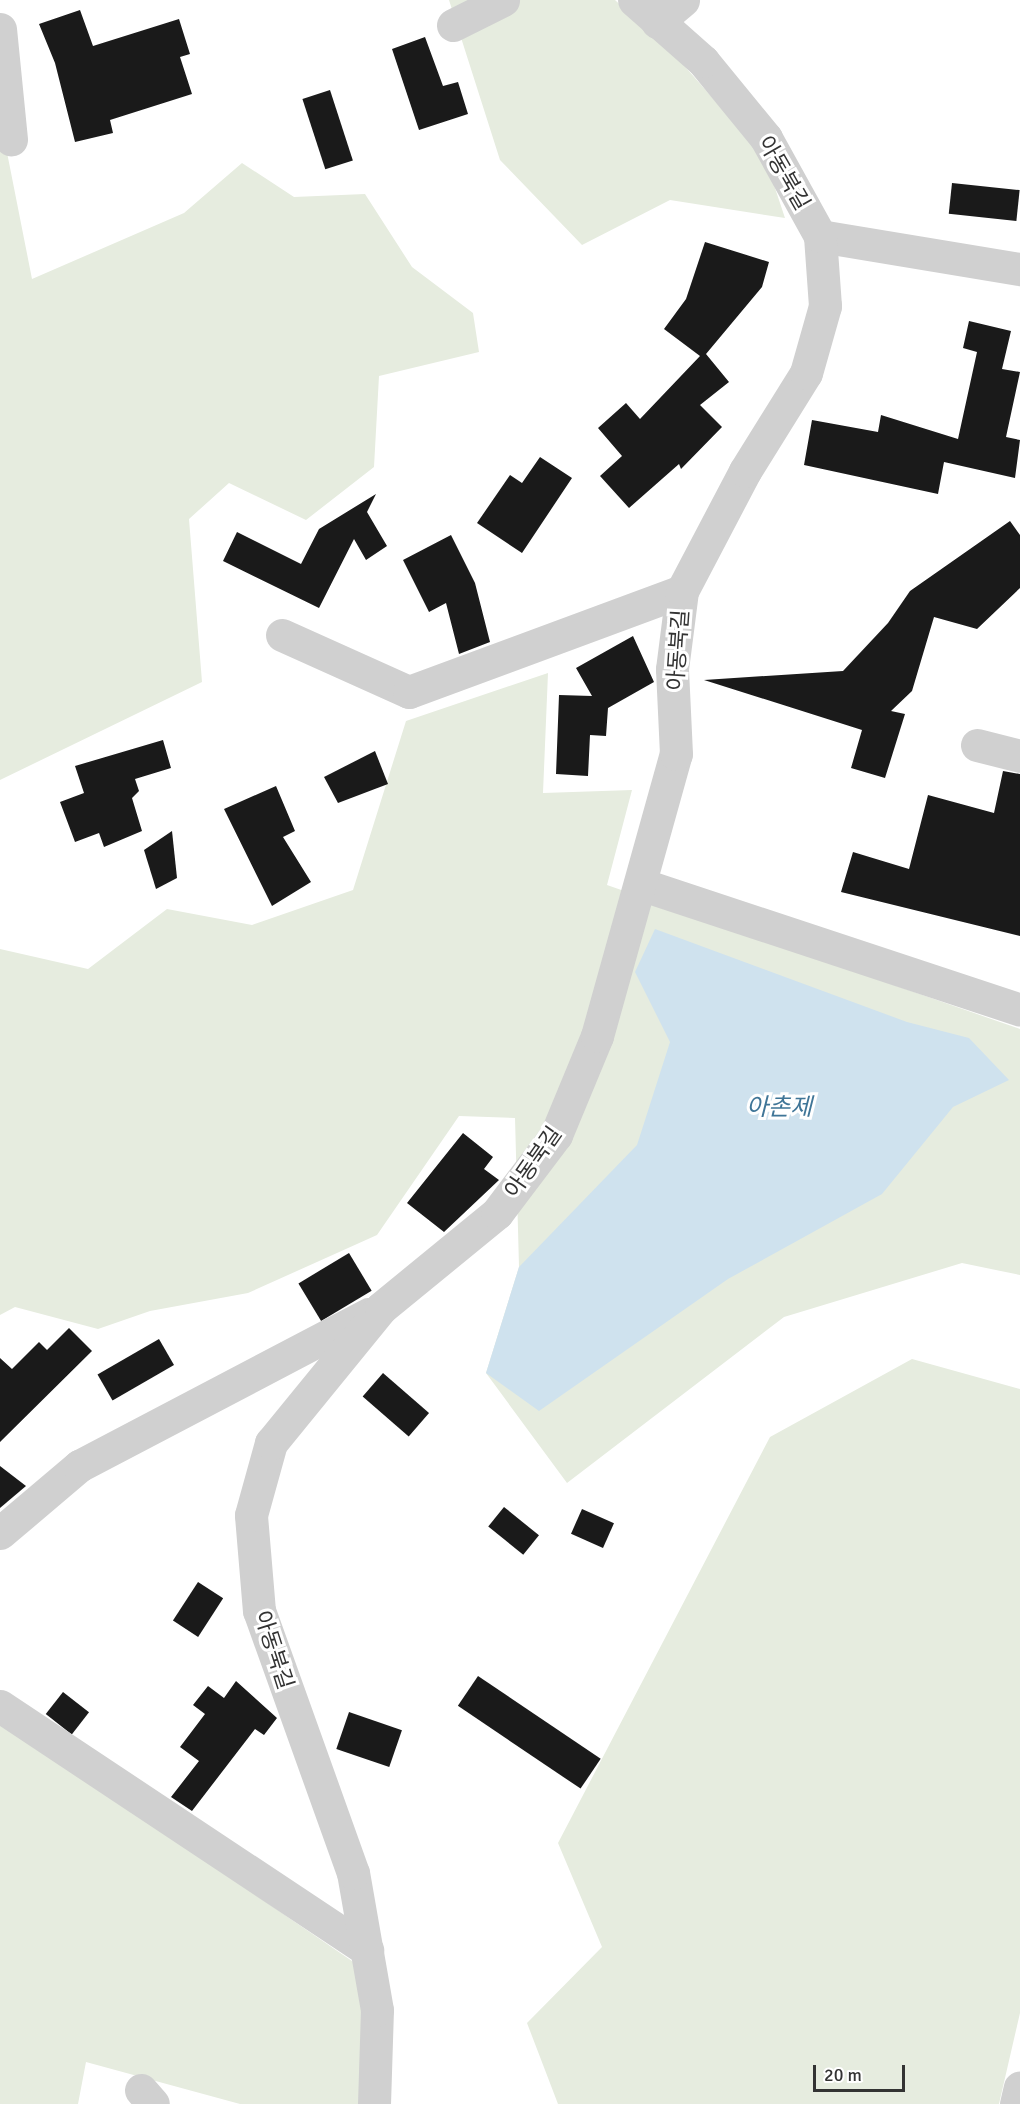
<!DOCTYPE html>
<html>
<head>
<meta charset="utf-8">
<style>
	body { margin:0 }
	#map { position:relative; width:1020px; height:2104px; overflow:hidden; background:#fff; font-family:Signika,"Noto Sans KR",sans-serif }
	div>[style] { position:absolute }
	.green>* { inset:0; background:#e6ecdf }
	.water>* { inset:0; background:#cfe2ee }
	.building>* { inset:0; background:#1a1a1a; transform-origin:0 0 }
	.minor>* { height:33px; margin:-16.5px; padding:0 16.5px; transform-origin:16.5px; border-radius:16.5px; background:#d0d0d0 }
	span { translate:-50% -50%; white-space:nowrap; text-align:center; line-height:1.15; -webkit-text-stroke:6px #fff; paint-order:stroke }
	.street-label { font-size:22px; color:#333 }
	.water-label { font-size:24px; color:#3f7597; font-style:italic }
	.scale { position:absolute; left:813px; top:2065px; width:92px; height:27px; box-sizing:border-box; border:3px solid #333; border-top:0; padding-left:8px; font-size:18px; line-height:21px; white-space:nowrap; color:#333; -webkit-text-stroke:4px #fff; paint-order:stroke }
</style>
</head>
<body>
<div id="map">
	<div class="green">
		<div style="clip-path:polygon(449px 0,615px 0,674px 54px,765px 158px,785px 218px,670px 200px,582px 245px,500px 160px)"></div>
		<div style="clip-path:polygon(0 117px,32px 279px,184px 213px,242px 163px,294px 197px,365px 194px,412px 267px,473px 313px,479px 352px,379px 376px,374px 467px,306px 520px,229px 483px,189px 519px,202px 682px,0 780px)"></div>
		<div style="clip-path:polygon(548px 673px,543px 793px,632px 790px,607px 885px,1020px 1029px,1020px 1275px,962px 1263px,784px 1317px,567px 1483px,486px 1373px,519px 1267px,515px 1118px,459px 1116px,377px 1235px,248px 1293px,150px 1311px,98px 1329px,15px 1307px,0 1315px,0 949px,88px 969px,167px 909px,252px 925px,353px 890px,406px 721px)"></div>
		<div style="clip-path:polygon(912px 1359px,1020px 1389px,1020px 2013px,999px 2104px,558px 2104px,527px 2023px,602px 1947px,558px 1843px,770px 1437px)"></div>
		<div style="clip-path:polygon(0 1720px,371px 1974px,362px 2104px,240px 2104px,86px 2062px,78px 2104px,0 2104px)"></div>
	</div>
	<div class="water">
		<div style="clip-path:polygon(655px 929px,907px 1022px,969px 1038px,1009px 1080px,953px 1107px,882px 1194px,728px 1279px,539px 1411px,486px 1373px,519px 1267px,637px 1145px,670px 1042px,635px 972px)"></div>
	</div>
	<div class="building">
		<div style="clip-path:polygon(80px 10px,93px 46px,179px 19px,190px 54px,180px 57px,192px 94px,110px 120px,113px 133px,75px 142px,55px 63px,39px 24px)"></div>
		<div style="clip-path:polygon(425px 37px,443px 86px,458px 82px,468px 114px,419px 130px,392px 49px)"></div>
		<div style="left:330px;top:90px;width:74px;height:29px;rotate:72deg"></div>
		<div style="left:952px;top:183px;width:68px;height:31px;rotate:6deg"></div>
		<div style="clip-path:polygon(705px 242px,769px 262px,762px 287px,706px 354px,729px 382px,700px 405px,722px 427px,681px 469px,679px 464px,629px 508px,600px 476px,622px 456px,598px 428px,626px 403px,640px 419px,700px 356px,664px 329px,686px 299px)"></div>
		<div style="clip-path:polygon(969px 321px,1011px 331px,1002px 369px,1020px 372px,1006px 437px,1020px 440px,1015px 478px,944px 462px,938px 494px,804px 465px,812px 420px,878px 432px,881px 415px,958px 439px,977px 352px,963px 348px)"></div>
		<div style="clip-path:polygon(540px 457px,572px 478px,522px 553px,477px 523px,510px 475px,522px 483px)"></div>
		<div style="clip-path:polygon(376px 494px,367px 512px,387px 546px,366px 560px,354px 539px,319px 608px,223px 561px,237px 532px,301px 564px,319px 529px)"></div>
		<div style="clip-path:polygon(1010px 521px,1020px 535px,1020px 588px,977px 629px,934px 617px,912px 691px,891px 711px,905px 714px,885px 778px,851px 768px,862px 730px,704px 680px,843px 671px,888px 623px,910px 591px)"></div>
		<div style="clip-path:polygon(451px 535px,475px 583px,490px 642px,459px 654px,446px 603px,429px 612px,403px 560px)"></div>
		<div style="clip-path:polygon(633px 636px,654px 682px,608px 708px,606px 736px,590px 735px,588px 776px,556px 774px,559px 695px,592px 696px,576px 668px)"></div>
		<div style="clip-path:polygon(163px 740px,171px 768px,135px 779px,139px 791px,132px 798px,142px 831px,104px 847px,99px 833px,75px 842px,60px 802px,84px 793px,75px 766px)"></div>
		<div style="clip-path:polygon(375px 751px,388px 784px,338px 803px,324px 777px)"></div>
		<div style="clip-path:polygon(1003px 771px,1020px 774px,1020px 936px,841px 892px,853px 852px,909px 869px,928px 795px,994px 813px)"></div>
		<div style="clip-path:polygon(276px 786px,295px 831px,283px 837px,311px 882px,272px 906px,224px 809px)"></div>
		<div style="clip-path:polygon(172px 831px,177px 878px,156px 889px,144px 850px)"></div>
		<div style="clip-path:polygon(463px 1133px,493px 1157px,484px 1169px,499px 1180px,444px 1232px,407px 1203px)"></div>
		<div style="left:349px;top:1253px;width:44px;height:59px;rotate:59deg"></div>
		<div style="clip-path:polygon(69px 1328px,92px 1351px,0 1442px,0 1358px,12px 1369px,39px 1342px,47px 1350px)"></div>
		<div style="left:159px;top:1339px;width:30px;height:71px;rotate:60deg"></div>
		<div style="left:383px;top:1373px;width:61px;height:31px;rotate:41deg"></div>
		<div style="clip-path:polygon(0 1466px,26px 1486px,0 1508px)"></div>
		<div style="left:504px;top:1507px;width:45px;height:25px;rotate:39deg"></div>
		<div style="left:582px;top:1509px;width:35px;height:27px;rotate:24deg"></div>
		<div style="left:198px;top:1582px;width:30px;height:46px;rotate:33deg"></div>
		<div style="left:478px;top:1676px;width:148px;height:36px;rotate:34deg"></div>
		<div style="clip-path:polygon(236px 1681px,277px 1718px,264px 1735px,255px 1729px,192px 1811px,171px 1797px,199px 1761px,180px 1747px,205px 1714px,193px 1705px,208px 1686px,224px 1698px)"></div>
		<div style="left:63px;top:1692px;width:33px;height:28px;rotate:38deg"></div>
		<div style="left:349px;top:1712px;width:56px;height:39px;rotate:19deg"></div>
	</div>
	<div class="minor">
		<div style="left:657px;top:22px;width:34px;rotate:-40deg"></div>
		<div style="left:453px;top:25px;width:56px;rotate:-26.6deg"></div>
		<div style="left:0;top:29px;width:111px;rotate:84.3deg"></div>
		<div style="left:820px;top:236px;width:203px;rotate:9.4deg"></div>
		<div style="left:282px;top:635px;width:139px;rotate:24.2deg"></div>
		<div style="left:409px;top:692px;width:291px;rotate:-20.3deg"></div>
		<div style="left:977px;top:745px;width:44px;rotate:14.3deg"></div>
		<div style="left:640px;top:884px;width:400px;rotate:18.3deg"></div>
		<div style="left:0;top:1533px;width:104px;rotate:-40.3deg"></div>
		<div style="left:79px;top:1466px;width:327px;rotate:-27.7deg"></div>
		<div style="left:0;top:1706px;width:441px;rotate:33.6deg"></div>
		<div style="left:141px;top:2090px;width:18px;rotate:49deg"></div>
		<div style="left:374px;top:2104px;width:94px;rotate:-88.2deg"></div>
		<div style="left:377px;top:2010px;width:139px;rotate:-99.9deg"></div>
		<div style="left:353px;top:1873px;width:278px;rotate:-109.7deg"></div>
		<div style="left:259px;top:1611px;width:96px;rotate:-94.8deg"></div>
		<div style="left:251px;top:1515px;width:75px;rotate:-74.5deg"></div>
		<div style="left:271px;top:1443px;width:174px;rotate:-50.8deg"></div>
		<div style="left:381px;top:1308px;width:150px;rotate:-39.3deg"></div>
		<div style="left:497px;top:1213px;width:98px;rotate:-52.9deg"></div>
		<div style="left:556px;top:1135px;width:107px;rotate:-67.5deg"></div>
		<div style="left:597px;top:1036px;width:293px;rotate:-74.4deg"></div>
		<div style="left:676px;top:754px;width:85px;rotate:-92.7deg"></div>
		<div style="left:672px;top:669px;width:79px;rotate:-82.7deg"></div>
		<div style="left:682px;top:591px;width:136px;rotate:-62.3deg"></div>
		<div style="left:745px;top:471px;width:115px;rotate:-58.1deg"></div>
		<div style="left:806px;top:373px;width:70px;rotate:-74.2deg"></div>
		<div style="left:825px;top:306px;width:70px;rotate:-94.1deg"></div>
		<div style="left:820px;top:236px;width:112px;rotate:-118.9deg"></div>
		<div style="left:766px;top:138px;width:99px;rotate:-129.3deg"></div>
		<div style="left:703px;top:61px;width:92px;rotate:-138.5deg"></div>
		<div style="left:1016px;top:2104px;width:17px;rotate:-77deg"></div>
	</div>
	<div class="street-label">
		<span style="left:784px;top:173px;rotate:60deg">아동북길</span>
		<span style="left:678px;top:650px;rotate:-86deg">아동북길</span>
		<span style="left:533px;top:1162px;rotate:-55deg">아동북길</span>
		<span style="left:274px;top:1650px;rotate:72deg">아동북길</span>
	</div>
	<div class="water-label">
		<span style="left:779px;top:1108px">아촌제</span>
	</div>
	<div class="scale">20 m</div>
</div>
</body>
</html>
